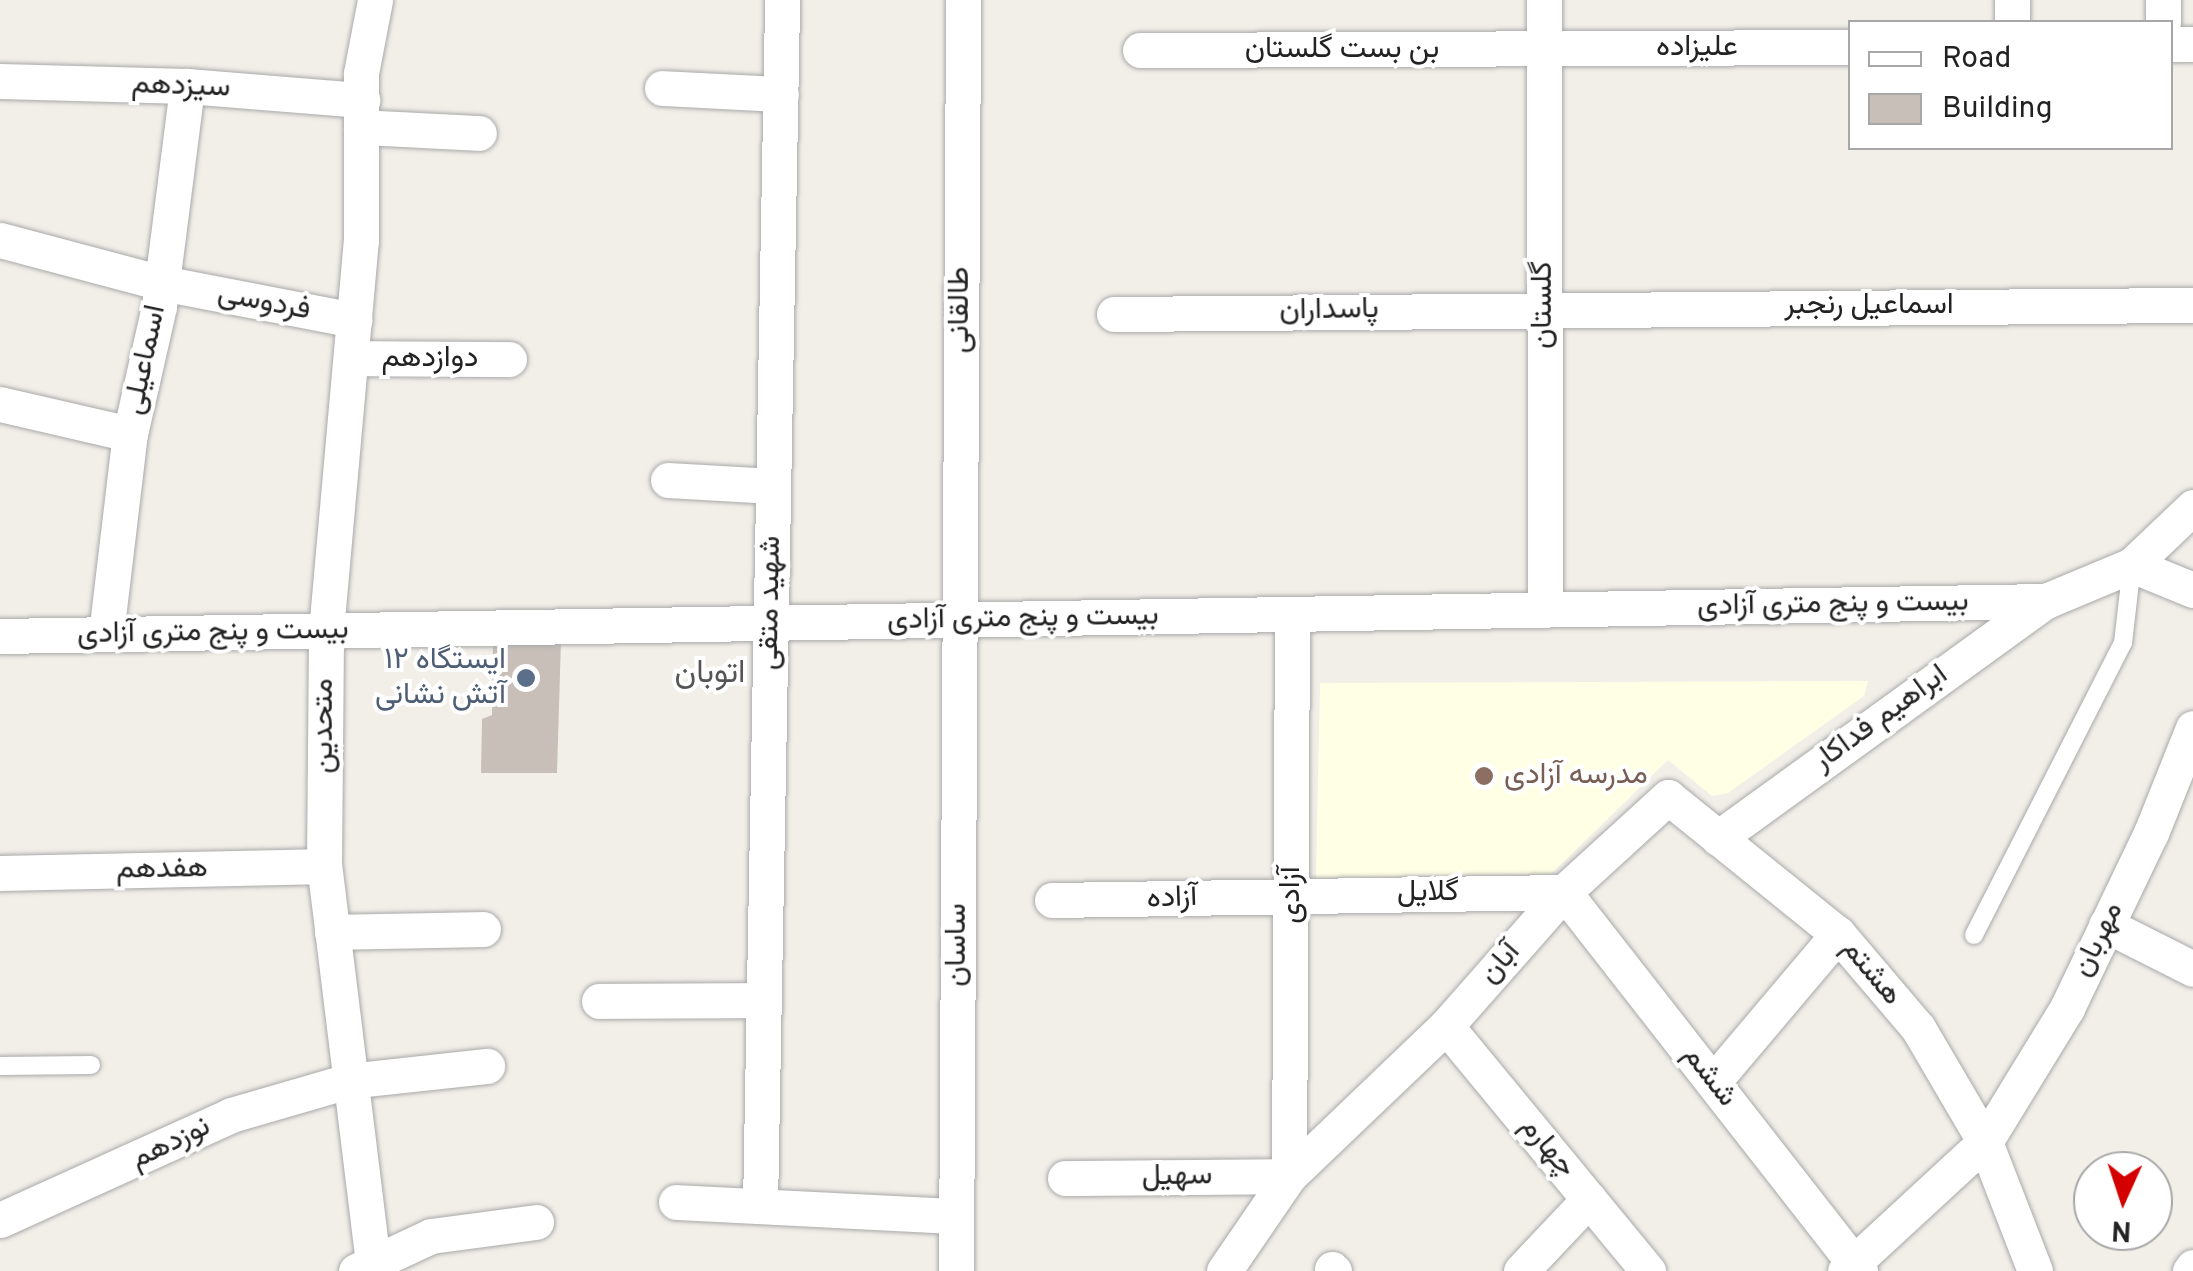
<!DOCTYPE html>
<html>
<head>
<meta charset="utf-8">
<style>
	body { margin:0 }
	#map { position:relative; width:2193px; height:1271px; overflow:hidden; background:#f2efe9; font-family:Overpass,Vazirmatn,sans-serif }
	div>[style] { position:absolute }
	.education>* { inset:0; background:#ffffe5 }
	.building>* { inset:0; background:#c7bfb8 }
	.roads { filter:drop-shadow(0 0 2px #a9a9a9) drop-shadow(0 0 2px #a9a9a9) }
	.lane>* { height:18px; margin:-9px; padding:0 9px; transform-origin:9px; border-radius:9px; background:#fff }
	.street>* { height:35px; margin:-17.5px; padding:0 17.5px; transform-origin:17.5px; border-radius:17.5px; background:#fff }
	.dots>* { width:28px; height:28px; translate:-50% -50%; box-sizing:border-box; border:5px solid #fff; border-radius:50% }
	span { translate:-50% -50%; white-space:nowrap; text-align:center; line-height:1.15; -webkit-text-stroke:8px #fff; paint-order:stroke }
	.street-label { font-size:30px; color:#222 }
	.service-label { font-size:30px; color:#4e5e75 }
	.right { translate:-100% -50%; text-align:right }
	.education-label { font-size:30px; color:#785e54 }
	.left { translate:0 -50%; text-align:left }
	.neighbourhood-label { font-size:32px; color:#555 }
	.legend { position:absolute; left:1848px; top:20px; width:325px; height:130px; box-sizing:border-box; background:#fff; border:2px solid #a7a7a7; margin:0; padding:12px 18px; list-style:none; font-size:30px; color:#222 }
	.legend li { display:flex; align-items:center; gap:20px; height:50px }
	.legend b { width:50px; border:2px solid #a7a7a7 }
	.north { position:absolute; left:2073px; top:1151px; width:100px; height:100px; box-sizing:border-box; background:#fff; border:2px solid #a7a7a7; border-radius:50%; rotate:183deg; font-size:28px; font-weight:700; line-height:40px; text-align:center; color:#222 }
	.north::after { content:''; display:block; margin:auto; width:35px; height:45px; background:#d40000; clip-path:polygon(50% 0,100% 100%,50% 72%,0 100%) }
</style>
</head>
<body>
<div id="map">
	<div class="education">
		<div style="clip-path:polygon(1868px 681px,1864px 696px,1728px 793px,1712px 796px,1668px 760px,1551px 874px,1316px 878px,1320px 683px)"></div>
	</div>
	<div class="building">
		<div style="clip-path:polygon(561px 640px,557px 773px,481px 773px,482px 719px,492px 715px,493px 641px)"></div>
	</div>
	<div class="roads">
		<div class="lane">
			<div style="left:1974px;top:935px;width:328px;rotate:-63deg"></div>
			<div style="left:2123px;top:643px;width:79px;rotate:-83.4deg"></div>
			<div style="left:0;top:1066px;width:91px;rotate:-0.6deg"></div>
		</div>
		<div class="street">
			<div style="left:1544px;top:0;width:610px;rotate:89.91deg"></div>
			<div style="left:2012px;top:0;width:22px;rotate:90deg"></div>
			<div style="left:2163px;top:0;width:22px;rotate:90deg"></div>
			<div style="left:2170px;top:44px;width:23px"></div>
			<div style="left:1140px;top:50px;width:710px;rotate:-0.24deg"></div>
			<div style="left:0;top:81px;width:187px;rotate:1.5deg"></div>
			<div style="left:187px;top:86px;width:176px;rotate:4.6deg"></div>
			<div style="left:662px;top:88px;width:119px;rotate:2.9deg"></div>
			<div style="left:361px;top:127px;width:118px;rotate:2.9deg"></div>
			<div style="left:0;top:240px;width:168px;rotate:14.9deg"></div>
			<div style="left:162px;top:283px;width:196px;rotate:10.9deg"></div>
			<div style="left:1114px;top:314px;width:1079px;rotate:-0.48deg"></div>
			<div style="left:351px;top:358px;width:158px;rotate:0.4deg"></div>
			<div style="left:0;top:404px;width:133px;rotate:13deg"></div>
			<div style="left:668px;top:480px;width:105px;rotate:3.3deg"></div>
			<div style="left:2132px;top:565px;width:66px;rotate:22.3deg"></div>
			<div style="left:106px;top:634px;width:201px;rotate:-83.2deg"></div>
			<div style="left:130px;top:434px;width:131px;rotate:-77.2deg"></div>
			<div style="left:159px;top:306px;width:222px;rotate:-82.7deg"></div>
			<div style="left:0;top:636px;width:2046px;rotate:-0.98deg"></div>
			<div style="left:1718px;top:838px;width:405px;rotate:-35.9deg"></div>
			<div style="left:2046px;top:601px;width:93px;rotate:-22.7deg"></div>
			<div style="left:2132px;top:565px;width:84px;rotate:-43.6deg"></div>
			<div style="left:0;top:873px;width:324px;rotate:-1.2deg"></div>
			<div style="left:1052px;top:900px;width:512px;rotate:-0.9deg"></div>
			<div style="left:1564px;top:892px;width:481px;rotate:52deg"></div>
			<div style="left:2106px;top:925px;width:97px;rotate:26.8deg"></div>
			<div style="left:332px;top:932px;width:151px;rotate:-1.1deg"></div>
			<div style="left:599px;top:1001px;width:165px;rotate:-0.3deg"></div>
			<div style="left:1446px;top:1026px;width:318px;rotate:50.5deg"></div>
			<div style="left:1713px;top:1082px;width:194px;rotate:-49.8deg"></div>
			<div style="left:1289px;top:1176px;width:562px;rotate:-89.69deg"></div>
			<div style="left:1065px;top:1178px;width:224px;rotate:-0.5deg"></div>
			<div style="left:676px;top:1202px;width:280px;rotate:2.9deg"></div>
			<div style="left:760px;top:1206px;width:1206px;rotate:-88.95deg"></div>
			<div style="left:0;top:1220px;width:254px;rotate:-24.4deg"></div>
			<div style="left:231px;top:1115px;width:122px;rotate:-16.2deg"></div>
			<div style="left:348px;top:1081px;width:140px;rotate:-6.2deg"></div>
			<div style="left:1332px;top:1269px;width:3px;rotate:45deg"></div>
			<div style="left:356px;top:1271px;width:83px;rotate:-25deg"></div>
			<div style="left:431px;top:1236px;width:106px;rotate:-7.6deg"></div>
			<div style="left:374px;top:1271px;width:408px;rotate:-97deg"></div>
			<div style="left:324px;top:866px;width:235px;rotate:-89.5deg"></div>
			<div style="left:326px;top:631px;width:392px;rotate:-84.9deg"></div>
			<div style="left:361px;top:241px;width:168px;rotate:-90deg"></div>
			<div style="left:361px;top:73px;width:74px;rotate:-79.1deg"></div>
			<div style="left:956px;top:1271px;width:1271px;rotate:-89.68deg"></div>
			<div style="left:1224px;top:1271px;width:115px;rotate:-55.6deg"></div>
			<div style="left:1289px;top:1176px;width:217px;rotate:-43.7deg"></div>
			<div style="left:1446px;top:1026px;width:179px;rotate:-48.6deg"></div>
			<div style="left:1564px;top:892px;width:141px;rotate:-42.4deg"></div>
			<div style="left:1668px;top:797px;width:218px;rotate:38.9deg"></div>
			<div style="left:1838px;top:934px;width:123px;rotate:49.6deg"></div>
			<div style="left:1918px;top:1028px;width:132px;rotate:59.6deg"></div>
			<div style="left:1985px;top:1142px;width:138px;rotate:68.8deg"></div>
			<div style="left:1521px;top:1271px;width:99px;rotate:-46.6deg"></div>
			<div style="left:1845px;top:1271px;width:190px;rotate:-42.7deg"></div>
			<div style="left:1985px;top:1142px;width:157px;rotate:-58.5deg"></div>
			<div style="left:2067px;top:1008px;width:194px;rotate:-64.4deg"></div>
			<div style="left:2151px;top:833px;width:113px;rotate:-68.2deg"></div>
			<div style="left:2190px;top:1271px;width:5px;rotate:-53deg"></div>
		</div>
	</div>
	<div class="dots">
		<div style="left:526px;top:678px;background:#5c6f8a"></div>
		<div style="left:1484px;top:776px;background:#8d6e63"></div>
	</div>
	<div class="street-label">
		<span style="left:1697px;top:48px">علیزاده</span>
		<span style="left:1342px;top:50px">بن بست گلستان</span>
		<span style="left:181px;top:87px;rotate:2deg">سیزدهم</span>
		<span style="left:264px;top:303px;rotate:11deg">فردوسی</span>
		<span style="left:1544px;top:305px;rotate:-90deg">گلستان</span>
		<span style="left:1869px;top:306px">اسماعیل رنجبر</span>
		<span style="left:961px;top:310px;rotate:-90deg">طالقانی</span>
		<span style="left:1329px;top:311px;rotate:-1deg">پاسداران</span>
		<span style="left:430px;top:359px">دوازدهم</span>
		<span style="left:146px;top:360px;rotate:-78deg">اسماعیلی</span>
		<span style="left:771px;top:603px;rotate:-89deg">شهید متقی</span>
		<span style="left:1833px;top:605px;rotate:-1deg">بیست و پنج متری آزادی</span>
		<span style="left:1023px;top:619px;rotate:-1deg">بیست و پنج متری آزادی</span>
		<span style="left:213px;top:633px;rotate:-1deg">بیست و پنج متری آزادی</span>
		<span style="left:1881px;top:719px;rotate:-36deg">ابراهیم فداکار</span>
		<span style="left:325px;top:726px;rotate:-90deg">متحدین</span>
		<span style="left:162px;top:870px;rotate:-1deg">هفدهم</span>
		<span style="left:1428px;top:893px">گلایل</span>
		<span style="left:1292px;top:895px;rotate:-90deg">آزادی</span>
		<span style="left:1172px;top:899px;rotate:-2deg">آزاده</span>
		<span style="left:2099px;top:940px;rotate:-64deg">مهربان</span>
		<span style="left:958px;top:945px;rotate:-90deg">ساسان</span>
		<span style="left:1501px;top:964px;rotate:-49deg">آبان</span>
		<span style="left:1871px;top:973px;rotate:50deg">هشتم</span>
		<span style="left:1709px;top:1077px;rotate:52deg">ششم</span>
		<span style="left:171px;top:1144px;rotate:-26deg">نوزدهم</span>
		<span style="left:1547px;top:1148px;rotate:50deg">چهارم</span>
		<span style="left:1177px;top:1177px;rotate:-1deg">سهیل</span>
	</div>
	<div class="service-label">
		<span class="right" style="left:506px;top:678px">ایستگاه ۱۲<br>آتش نشانی</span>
	</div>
	<div class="education-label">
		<span class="left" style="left:1504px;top:776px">مدرسه آزادی</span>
	</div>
	<div class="neighbourhood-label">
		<span style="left:710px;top:674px">اتوبان</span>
	</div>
	<ul class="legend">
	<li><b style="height:12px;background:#fff"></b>Road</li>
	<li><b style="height:28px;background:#c7bfb8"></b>Building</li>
	</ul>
	<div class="north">N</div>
</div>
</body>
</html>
